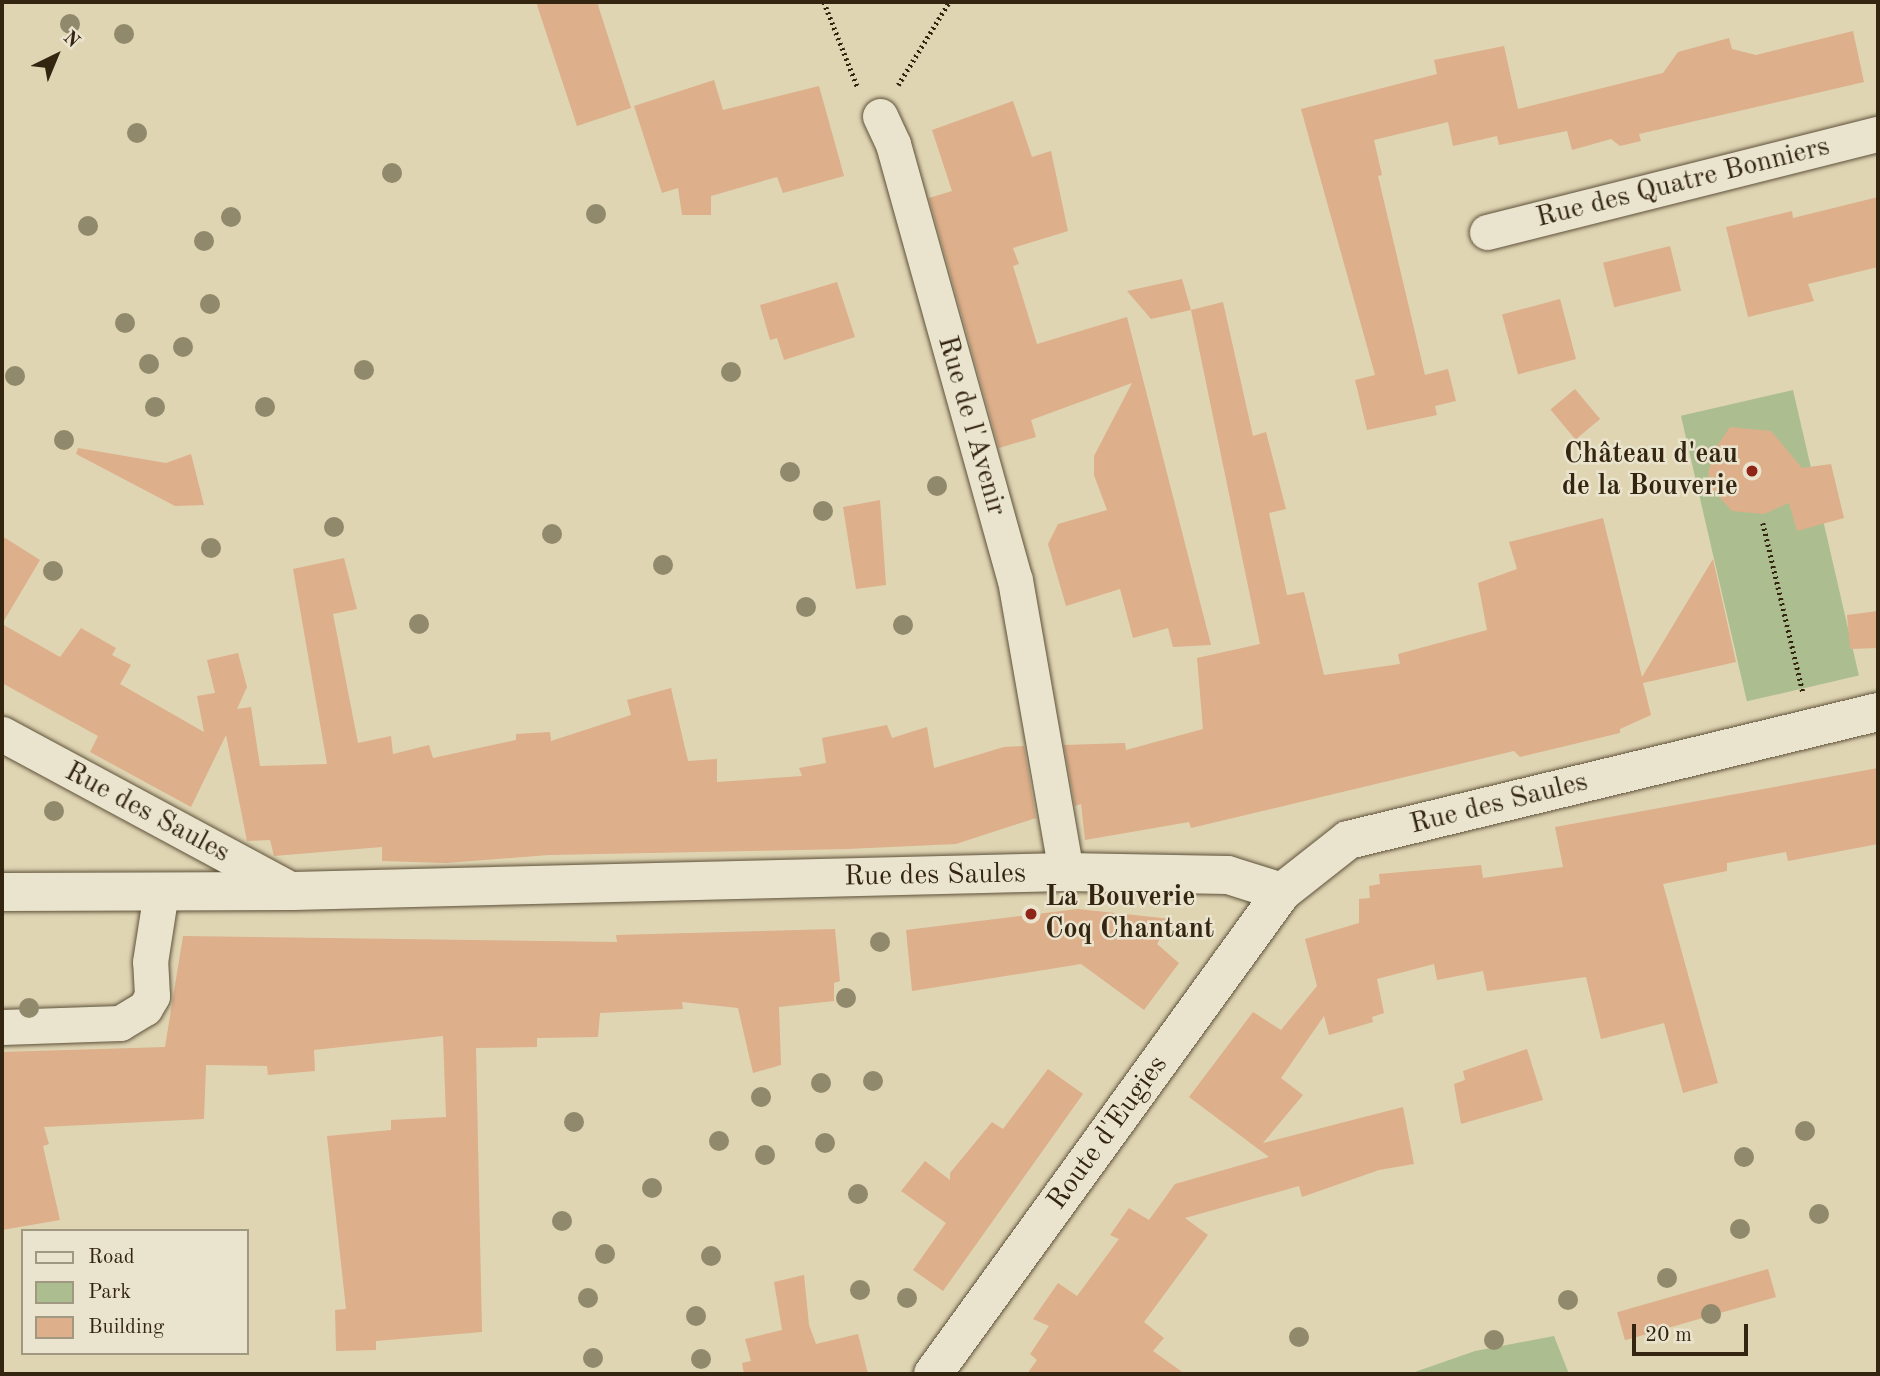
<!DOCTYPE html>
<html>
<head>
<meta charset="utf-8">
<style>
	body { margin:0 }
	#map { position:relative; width:1880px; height:1376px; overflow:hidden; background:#dfd5b3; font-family:"Old Standard TT",serif }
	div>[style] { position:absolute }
	.green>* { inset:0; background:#acbe90; transform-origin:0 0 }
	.building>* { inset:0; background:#ddaf8b; transform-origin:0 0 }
	.path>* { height:4.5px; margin-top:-2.25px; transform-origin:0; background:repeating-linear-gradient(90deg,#342511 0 2px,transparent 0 5.5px) }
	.roads { filter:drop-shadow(0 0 2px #5f513a) drop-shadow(0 0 2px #5f513a) }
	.minor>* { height:35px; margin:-17.5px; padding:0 17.5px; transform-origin:17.5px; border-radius:17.5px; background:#eae4ce }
	.tertiary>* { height:38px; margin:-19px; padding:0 19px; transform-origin:19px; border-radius:19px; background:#eae4ce }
	.secondary>* { height:38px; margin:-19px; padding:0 19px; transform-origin:19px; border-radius:19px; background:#eae4ce }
	.trees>* { width:20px; height:20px; margin:-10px; border-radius:50%; background:#91896c }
	.dots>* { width:19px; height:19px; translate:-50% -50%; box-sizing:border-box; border:4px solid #eae4ce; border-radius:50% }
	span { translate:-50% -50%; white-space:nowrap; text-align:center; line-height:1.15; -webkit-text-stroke:5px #eae4ce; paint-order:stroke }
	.street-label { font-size:28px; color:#342511 }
	.poi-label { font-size:28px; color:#342511; font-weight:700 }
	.right { translate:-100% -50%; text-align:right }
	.left { translate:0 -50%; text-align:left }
	.frame { position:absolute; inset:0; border:4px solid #342511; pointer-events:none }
	.legend { position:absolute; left:21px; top:1229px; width:228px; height:126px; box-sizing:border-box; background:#eae4ce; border:2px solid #a19882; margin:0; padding:9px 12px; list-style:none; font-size:21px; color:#342511 }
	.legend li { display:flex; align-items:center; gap:14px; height:35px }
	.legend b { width:35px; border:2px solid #a19882 }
	.north { position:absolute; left:21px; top:21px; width:70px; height:70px; -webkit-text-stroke:5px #eae4ce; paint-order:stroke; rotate:43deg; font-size:19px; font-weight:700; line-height:28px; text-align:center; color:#342511 }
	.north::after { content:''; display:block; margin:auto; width:24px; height:32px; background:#342511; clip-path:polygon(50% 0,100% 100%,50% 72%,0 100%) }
	.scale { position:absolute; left:1632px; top:1324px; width:116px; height:32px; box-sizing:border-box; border:4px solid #342511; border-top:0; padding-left:9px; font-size:21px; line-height:24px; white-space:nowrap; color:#342511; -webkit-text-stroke:5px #eae4ce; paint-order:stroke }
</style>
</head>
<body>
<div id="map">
	<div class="green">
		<div style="left:1793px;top:390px;width:293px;height:115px;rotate:77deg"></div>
		<div style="clip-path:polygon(1554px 1336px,1569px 1374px,1409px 1374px,1475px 1351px)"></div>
	</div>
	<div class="building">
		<div style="clip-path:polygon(536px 2px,597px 2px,631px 108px,577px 126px)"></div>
		<div style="clip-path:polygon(1853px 31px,1864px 82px,1639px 134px,1641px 141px,1620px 146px,1611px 139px,1572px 150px,1567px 131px,1499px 145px,1497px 136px,1453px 146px,1448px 122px,1374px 140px,1382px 175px,1378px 176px,1425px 375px,1448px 369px,1456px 401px,1435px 406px,1437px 415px,1367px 430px,1355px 380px,1375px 375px,1301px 109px,1437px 74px,1434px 60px,1504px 46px,1518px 109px,1663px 73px,1678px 52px,1729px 38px,1732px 49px,1756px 55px)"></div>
		<div style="clip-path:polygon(714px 80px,723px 110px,819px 86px,844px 176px,783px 193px,777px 177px,711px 196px,711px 215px,682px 215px,678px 188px,662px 193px,634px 106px)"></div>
		<div style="clip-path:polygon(1013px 101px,1032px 157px,1051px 151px,1068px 231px,1013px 248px,1019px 264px,1013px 266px,1037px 344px,1127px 317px,1211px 645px,1173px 647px,1168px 628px,1133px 638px,1120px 589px,1066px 606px,1048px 544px,1058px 524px,1107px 510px,1094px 475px,1094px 456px,1132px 383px,1031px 420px,1036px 437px,999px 448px,929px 198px,952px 191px,932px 130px)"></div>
		<div style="clip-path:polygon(1878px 197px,1878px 267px,1808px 284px,1814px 301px,1748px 317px,1726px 227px,1792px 211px,1793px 218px)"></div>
		<div style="left:1670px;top:246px;width:46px;height:69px;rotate:76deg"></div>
		<div style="clip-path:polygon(1182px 279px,1191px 310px,1151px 319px,1127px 291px)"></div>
		<div style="clip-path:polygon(837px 282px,855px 337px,784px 360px,777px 338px,770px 340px,760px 305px)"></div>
		<div style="left:1560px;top:299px;width:62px;height:60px;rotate:75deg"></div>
		<div style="clip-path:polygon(1223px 302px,1253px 436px,1266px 432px,1286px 509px,1269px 513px,1287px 595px,1304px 592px,1324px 675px,1400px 664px,1398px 654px,1487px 630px,1478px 583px,1517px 569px,1509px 542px,1603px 518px,1642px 677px,1713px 559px,1736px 662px,1643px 683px,1651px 715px,1620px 729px,1620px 733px,1520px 757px,1514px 751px,1191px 828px,1189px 822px,1085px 840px,1081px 804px,1075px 806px,1064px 745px,1125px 743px,1126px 750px,1203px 729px,1197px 658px,1260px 644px,1191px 310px)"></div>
		<div style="left:1575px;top:389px;width:39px;height:32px;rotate:50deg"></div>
		<div style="clip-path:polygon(1730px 427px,1771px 431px,1802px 468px,1831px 464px,1844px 518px,1797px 531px,1789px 503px,1764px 514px,1732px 511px,1711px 488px,1708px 473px,1715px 449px)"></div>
		<div style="clip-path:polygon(78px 448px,166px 463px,191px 454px,204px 505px,175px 506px,76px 454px)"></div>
		<div style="clip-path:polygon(880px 500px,886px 585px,856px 589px,843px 507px)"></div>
		<div style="clip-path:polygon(2px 536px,40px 560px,2px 624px)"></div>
		<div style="clip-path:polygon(344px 558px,357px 609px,333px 614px,358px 743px,391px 736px,393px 754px,429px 745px,433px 758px,516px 740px,516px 734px,550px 732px,551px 741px,631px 715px,627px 700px,671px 688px,688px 761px,717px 759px,717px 782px,802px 776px,799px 768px,826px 763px,822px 738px,887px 725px,892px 738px,927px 727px,934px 768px,1004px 747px,1024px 746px,1036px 818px,956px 844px,848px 849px,549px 855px,446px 863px,382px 861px,382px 847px,274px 856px,270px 840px,247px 841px,226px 735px,191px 807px,90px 752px,98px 736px,2px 683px,2px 624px,60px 657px,81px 628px,116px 648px,112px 655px,131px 665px,120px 684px,204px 732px,197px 696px,215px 693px,207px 660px,238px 653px,247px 687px,237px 709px,251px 707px,260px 766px,327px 764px,293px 569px)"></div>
		<div style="clip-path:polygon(1878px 611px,1878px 648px,1850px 649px,1847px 615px)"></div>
		<div style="clip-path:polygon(1878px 768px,1878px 844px,1788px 861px,1786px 852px,1727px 863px,1727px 871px,1663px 884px,1718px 1083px,1683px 1093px,1664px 1023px,1601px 1039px,1586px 977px,1487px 991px,1483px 971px,1437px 980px,1434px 964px,1377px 979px,1384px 1013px,1372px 1017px,1373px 1022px,1329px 1035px,1324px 1016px,1281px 1078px,1303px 1095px,1263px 1143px,1403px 1107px,1414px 1164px,1379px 1170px,1302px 1197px,1299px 1186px,1185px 1218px,1208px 1235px,1144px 1322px,1164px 1338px,1153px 1351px,1185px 1374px,1027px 1374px,1037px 1360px,1030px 1354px,1049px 1326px,1033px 1319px,1058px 1283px,1077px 1296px,1119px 1239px,1110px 1235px,1129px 1208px,1149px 1220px,1175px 1184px,1269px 1157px,1189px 1097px,1253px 1012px,1281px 1030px,1317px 986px,1305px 939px,1359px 923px,1359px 899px,1370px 898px,1369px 886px,1380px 884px,1379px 874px,1481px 865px,1483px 878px,1563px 867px,1555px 827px)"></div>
		<div style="clip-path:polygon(1078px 909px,1171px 919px,1157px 944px,1179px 963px,1144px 1010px,1081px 964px,912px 991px,906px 930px)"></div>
		<div style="clip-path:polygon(835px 929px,840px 981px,834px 983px,834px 1001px,779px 1007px,781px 1065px,753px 1073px,738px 1008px,682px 1002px,683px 1009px,600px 1013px,598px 1037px,537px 1038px,537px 1047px,476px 1048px,482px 1332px,376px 1341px,376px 1350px,336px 1351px,335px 1310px,346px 1309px,327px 1136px,391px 1130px,391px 1120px,446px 1117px,443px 1036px,314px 1050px,315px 1071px,268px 1075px,267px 1066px,206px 1065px,204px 1119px,44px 1127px,49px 1144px,43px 1146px,60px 1220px,2px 1230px,2px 1052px,165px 1047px,183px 936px,617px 942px,616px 935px)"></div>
		<div style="clip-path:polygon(1527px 1049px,1543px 1100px,1461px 1124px,1454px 1084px,1465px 1080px,1463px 1071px)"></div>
		<div style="clip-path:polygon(1048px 1069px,1083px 1094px,943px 1291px,913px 1270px,946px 1223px,901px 1191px,925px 1161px,950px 1180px,950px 1173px,992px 1122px,1003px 1129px)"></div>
		<div style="left:1768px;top:1269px;width:29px;height:157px;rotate:74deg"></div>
		<div style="clip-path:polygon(804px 1275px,809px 1325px,816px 1344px,858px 1334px,868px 1374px,744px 1374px,742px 1363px,751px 1361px,745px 1339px,782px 1330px,774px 1282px)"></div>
	</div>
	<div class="path">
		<div style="left:824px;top:2px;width:92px;rotate:68.4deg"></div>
		<div style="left:898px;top:85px;width:97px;rotate:-58.4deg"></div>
		<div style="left:1763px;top:523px;width:174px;rotate:76.7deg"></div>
	</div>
	<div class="roads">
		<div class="minor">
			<div style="left:880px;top:116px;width:31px;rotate:65deg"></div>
			<div style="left:893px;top:144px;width:453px;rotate:74.4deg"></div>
			<div style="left:1015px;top:580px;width:296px;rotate:80.1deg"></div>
			<div style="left:1487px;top:232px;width:403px;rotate:-14.1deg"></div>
			<div style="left:2px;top:734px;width:331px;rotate:28.3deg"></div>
			<div style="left:2px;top:1027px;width:118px;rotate:-1.9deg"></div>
			<div style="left:120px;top:1023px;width:29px;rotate:-31deg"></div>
			<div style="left:145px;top:1008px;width:14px;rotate:-60deg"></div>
			<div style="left:152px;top:996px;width:34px;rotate:-93deg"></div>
			<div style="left:150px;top:962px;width:71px;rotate:-81.1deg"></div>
		</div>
		<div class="tertiary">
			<div style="left:2px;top:892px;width:291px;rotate:-0.2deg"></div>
			<div style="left:293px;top:891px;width:773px;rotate:-1.41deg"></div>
			<div style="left:1066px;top:872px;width:162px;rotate:1.1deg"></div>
			<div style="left:1228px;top:875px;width:57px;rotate:17.5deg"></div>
		</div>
		<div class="secondary">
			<div style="left:933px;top:1374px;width:595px;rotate:-54.09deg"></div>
			<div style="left:1282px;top:892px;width:84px;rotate:-38.2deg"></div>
			<div style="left:1348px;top:840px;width:545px;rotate:-13.58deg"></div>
		</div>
	</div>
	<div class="trees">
		<div style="left:70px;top:24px"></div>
		<div style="left:124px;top:34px"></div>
		<div style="left:137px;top:133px"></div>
		<div style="left:392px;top:173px"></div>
		<div style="left:596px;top:214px"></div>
		<div style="left:231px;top:217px"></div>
		<div style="left:88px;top:226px"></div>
		<div style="left:204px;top:241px"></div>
		<div style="left:210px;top:304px"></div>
		<div style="left:125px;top:323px"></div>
		<div style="left:183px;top:347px"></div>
		<div style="left:149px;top:364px"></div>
		<div style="left:364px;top:370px"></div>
		<div style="left:731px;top:372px"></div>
		<div style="left:15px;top:376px"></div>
		<div style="left:155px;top:407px"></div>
		<div style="left:265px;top:407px"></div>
		<div style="left:64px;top:440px"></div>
		<div style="left:790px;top:472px"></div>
		<div style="left:937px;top:486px"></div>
		<div style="left:823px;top:511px"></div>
		<div style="left:334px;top:527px"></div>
		<div style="left:552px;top:534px"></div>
		<div style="left:211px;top:548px"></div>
		<div style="left:663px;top:565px"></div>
		<div style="left:53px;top:571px"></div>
		<div style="left:806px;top:607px"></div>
		<div style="left:419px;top:624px"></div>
		<div style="left:903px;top:625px"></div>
		<div style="left:54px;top:811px"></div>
		<div style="left:880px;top:942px"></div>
		<div style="left:846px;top:998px"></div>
		<div style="left:29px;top:1008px"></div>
		<div style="left:873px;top:1081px"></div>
		<div style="left:821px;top:1083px"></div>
		<div style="left:761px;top:1097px"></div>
		<div style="left:574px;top:1122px"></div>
		<div style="left:1805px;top:1131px"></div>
		<div style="left:719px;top:1141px"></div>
		<div style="left:825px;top:1143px"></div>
		<div style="left:765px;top:1155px"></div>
		<div style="left:1744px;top:1157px"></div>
		<div style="left:652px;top:1188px"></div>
		<div style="left:858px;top:1194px"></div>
		<div style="left:1819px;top:1214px"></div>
		<div style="left:562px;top:1221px"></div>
		<div style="left:1740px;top:1229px"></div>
		<div style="left:605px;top:1254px"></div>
		<div style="left:711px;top:1256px"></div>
		<div style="left:1667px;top:1278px"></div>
		<div style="left:860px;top:1290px"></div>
		<div style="left:588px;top:1298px"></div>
		<div style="left:907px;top:1298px"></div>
		<div style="left:1568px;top:1300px"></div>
		<div style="left:1711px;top:1314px"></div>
		<div style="left:696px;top:1316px"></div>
		<div style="left:1299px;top:1337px"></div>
		<div style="left:1494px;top:1340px"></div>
		<div style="left:593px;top:1358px"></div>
		<div style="left:701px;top:1359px"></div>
	</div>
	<div class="dots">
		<div style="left:1752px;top:471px;background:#8f2418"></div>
		<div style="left:1031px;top:914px;background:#8f2418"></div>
	</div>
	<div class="street-label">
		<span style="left:1683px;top:183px;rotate:-14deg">Rue des Quatre Bonniers</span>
		<span style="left:971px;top:426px;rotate:74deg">Rue de l'Avenir</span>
		<span style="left:1499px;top:804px;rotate:-14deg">Rue des Saules</span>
		<span style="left:147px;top:813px;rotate:28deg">Rue des Saules</span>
		<span style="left:935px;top:876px;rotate:-1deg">Rue des Saules</span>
		<span style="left:1108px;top:1133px;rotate:-54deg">Route d'Eugies</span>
	</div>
	<div class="poi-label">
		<span class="right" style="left:1738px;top:471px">Château d'eau<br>de la Bouverie</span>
		<span class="left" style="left:1045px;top:914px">La Bouverie<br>Coq Chantant</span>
	</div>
	<div class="frame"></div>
	<ul class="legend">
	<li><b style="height:9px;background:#eae4ce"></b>Road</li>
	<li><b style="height:19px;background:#acbe90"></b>Park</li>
	<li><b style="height:19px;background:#ddaf8b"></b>Building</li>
	</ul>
	<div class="north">N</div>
	<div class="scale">20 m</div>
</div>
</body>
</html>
